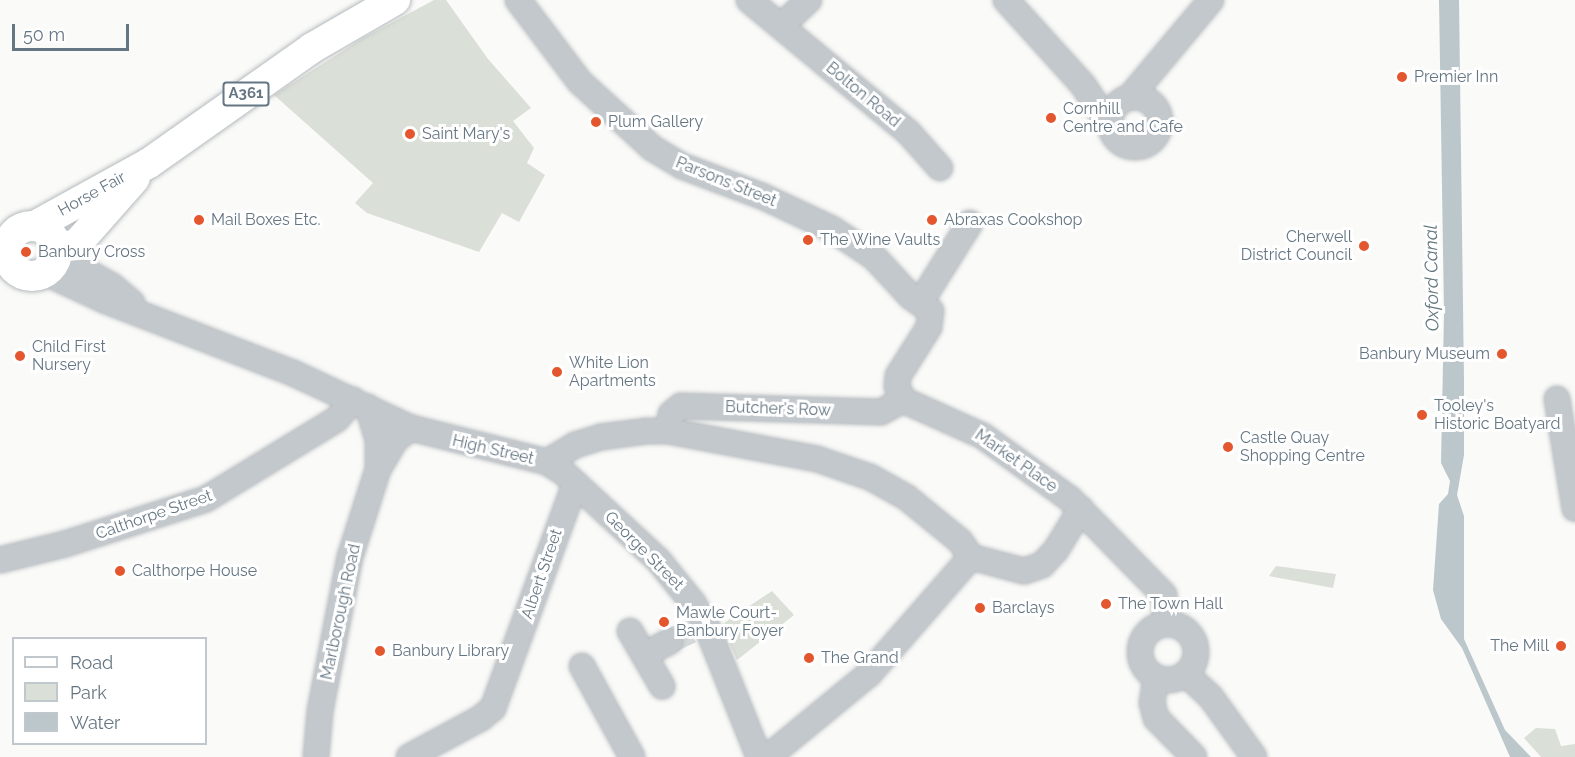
<!DOCTYPE html>
<html>
<head>
<meta charset="utf-8">
<style>
	body { margin:0 }
	#map { position:relative; width:1575px; height:757px; overflow:hidden; background:#fafaf8; font-family:Raleway,sans-serif }
	div>[style] { position:absolute }
	.green>* { inset:0; background:#dadfd7 }
	.water>* { inset:0; background:#bbc7cb }
	.minor-tunnel>* { height:24px; margin-top:-12px; transform-origin:0; background:repeating-linear-gradient(90deg,#d5d9db 0 24px,transparent 0 36px) }
	.roads { filter:drop-shadow(0 0 2px #b5babe) drop-shadow(0 0 2px #b5babe) }
	.minor>* { height:24px; margin:-12px; padding:0 12px; transform-origin:12px; border-radius:12px; background:#c3c8cc }
	.minor>.ring { margin:-12px; padding:0; box-sizing:content-box; background:none; border:24px solid #c3c8cc; border-radius:50% }
	.major>* { height:30px; margin:-15px; padding:0 15px; transform-origin:15px; border-radius:15px; background:#fff }
	.major>.ring { margin:-15px; padding:0; box-sizing:content-box; background:none; border:30px solid #fff; border-radius:50% }
	.dots>* { width:16px; height:16px; translate:-50% -50%; box-sizing:border-box; border:3px solid #fff; border-radius:50% }
	span { translate:-50% -50%; white-space:nowrap; text-align:center; line-height:1.15; -webkit-text-stroke:6px #fff; paint-order:stroke }
	.shield-label span { padding:2px 4px; background:#fff; border:2px solid; border-radius:4px; -webkit-text-stroke-width:0 }
	.shield-label { font-size:15px; color:#657683; font-weight:700 }
	.poi-label { font-size:16px; color:#657683 }
	.left { translate:0 -50%; text-align:left }
	.right { translate:-100% -50%; text-align:right }
	.street-label { font-size:16px; color:#657683 }
	.water-label { font-size:18px; color:#60757c; font-style:italic }
	.legend { position:absolute; left:12px; top:637px; width:195px; height:108px; box-sizing:border-box; background:#fff; border:2px solid #c1c8cd; margin:0; padding:8px 10px; list-style:none; font-size:18px; color:#657683 }
	.legend li { display:flex; align-items:center; gap:12px; height:30px }
	.legend b { width:30px; border:2px solid #c1c8cd }
	.scale { position:absolute; left:12px; top:24px; width:117px; height:27px; box-sizing:border-box; border:3px solid #657683; border-top:0; padding-left:8px; font-size:18px; line-height:21px; white-space:nowrap; color:#657683; -webkit-text-stroke:4px #fff; paint-order:stroke }
</style>
</head>
<body>
<div id="map">
	<div class="green">
		<div style="clip-path:polygon(434px 0,446px 0,488px 59px,531px 108px,513px 121px,534px 148px,527px 163px,545px 175px,519px 222px,502px 213px,479px 252px,367px 213px,355px 203px,373px 183px,274px 95px,363px 38px)"></div>
		<div style="clip-path:polygon(1276px 566px,1336px 574px,1333px 588px,1269px 576px)"></div>
		<div style="clip-path:polygon(772px 591px,794px 615px,737px 660px,721px 625px)"></div>
		<div style="clip-path:polygon(1536px 728px,1555px 729px,1561px 746px,1575px 744px,1575px 757px,1541px 757px,1524px 738px)"></div>
	</div>
	<div class="water">
		<div style="clip-path:polygon(1439px 0,1459px 0,1464px 382px,1464px 455px,1457px 495px,1464px 516px,1464px 639px,1505px 730px,1531px 757px,1510px 757px,1462px 648px,1441px 619px,1433px 590px,1439px 504px,1448px 494px,1450px 481px,1441px 463px,1444px 313px)"></div>
	</div>
	<div class="minor-tunnel">
		<div style="left:670px;top:641px;width:23px;rotate:-25deg"></div>
	</div>
	<div class="roads">
		<div class="minor">
			<div style="left:518px;top:0;width:103px;rotate:52.9deg"></div>
			<div style="left:580px;top:82px;width:98px;rotate:42.5deg"></div>
			<div style="left:652px;top:148px;width:35px;rotate:31deg"></div>
			<div style="left:682px;top:166px;width:85px;rotate:20.6deg"></div>
			<div style="left:762px;top:196px;width:77px;rotate:25.2deg"></div>
			<div style="left:832px;top:229px;width:50px;rotate:33.7deg"></div>
			<div style="left:874px;top:257px;width:54px;rotate:47.2deg"></div>
			<div style="left:911px;top:297px;width:24px;rotate:35deg"></div>
			<div style="left:931px;top:311px;width:16px;rotate:97deg"></div>
			<div style="left:929px;top:327px;width:58px;rotate:122.3deg"></div>
			<div style="left:898px;top:376px;width:10px;rotate:96deg"></div>
			<div style="left:897px;top:386px;width:15px;rotate:67deg"></div>
			<div style="left:903px;top:400px;width:88px;rotate:24.2deg"></div>
			<div style="left:983px;top:436px;width:107px;rotate:35.9deg"></div>
			<div style="left:1070px;top:499px;width:134px;rotate:45.6deg"></div>
			<div style="left:1164px;top:595px;width:28px;rotate:86deg"></div>
			<div style="left:749px;top:0;width:207px;rotate:39.7deg"></div>
			<div style="left:908px;top:132px;width:48px;rotate:48.4deg"></div>
			<div style="left:1006px;top:0;width:115px;rotate:47.8deg"></div>
			<div style="left:1083px;top:85px;width:47px;rotate:56.3deg"></div>
			<div style="left:781px;top:26px;width:38px;rotate:-43deg"></div>
			<div class="ring" style="left:1110px;top:97px;width:26px;height:26px"></div>
			<div style="left:1130px;top:97px;width:126px;rotate:-50.1deg"></div>
			<div style="left:57px;top:255px;width:63px;rotate:29.4deg"></div>
			<div style="left:112px;top:286px;width:26px;rotate:40deg"></div>
			<div style="left:44px;top:272px;width:66px;rotate:25deg"></div>
			<div style="left:104px;top:300px;width:203px;rotate:21.1deg"></div>
			<div style="left:293px;top:373px;width:130px;rotate:25deg"></div>
			<div style="left:411px;top:428px;width:140px;rotate:14deg"></div>
			<div style="left:547px;top:462px;width:19px;rotate:32deg"></div>
			<div style="left:563px;top:472px;width:131px;rotate:42.8deg"></div>
			<div style="left:659px;top:561px;width:54px;rotate:51deg"></div>
			<div style="left:693px;top:603px;width:28px;rotate:60deg"></div>
			<div style="left:707px;top:627px;width:140px;rotate:68.2deg"></div>
			<div style="left:920px;top:303px;width:94px;rotate:-58deg"></div>
			<div style="left:1557px;top:399px;width:111px;rotate:80.7deg"></div>
			<div style="left:368px;top:407px;width:34px;rotate:73deg"></div>
			<div style="left:378px;top:439px;width:30px;rotate:90deg"></div>
			<div style="left:668px;top:431px;width:17px;rotate:-80deg"></div>
			<div style="left:671px;top:414px;width:13px;rotate:-39deg"></div>
			<div style="left:681px;top:406px;width:200px;rotate:1.7deg"></div>
			<div style="left:881px;top:412px;width:25px;rotate:-29deg"></div>
			<div style="left:547px;top:462px;width:33px;rotate:-31deg"></div>
			<div style="left:575px;top:445px;width:27px;rotate:-17deg"></div>
			<div style="left:601px;top:437px;width:45px;rotate:-7.6deg"></div>
			<div style="left:646px;top:431px;width:22px"></div>
			<div style="left:668px;top:431px;width:152px;rotate:10.6deg"></div>
			<div style="left:817px;top:459px;width:56px;rotate:18.8deg"></div>
			<div style="left:870px;top:477px;width:41px;rotate:29.1deg"></div>
			<div style="left:906px;top:497px;width:70px;rotate:39.2deg"></div>
			<div style="left:960px;top:541px;width:19px;rotate:55deg"></div>
			<div style="left:971px;top:557px;width:55px;rotate:14.8deg"></div>
			<div style="left:1024px;top:571px;width:19px;rotate:-18deg"></div>
			<div style="left:1042px;top:565px;width:21px;rotate:-47deg"></div>
			<div style="left:1056px;top:550px;width:48px;rotate:-58.6deg"></div>
			<div style="left:0;top:560px;width:67px;rotate:-13.8deg"></div>
			<div style="left:65px;top:544px;width:148px;rotate:-17.7deg"></div>
			<div style="left:206px;top:499px;width:153px;rotate:-31.4deg"></div>
			<div style="left:337px;top:419px;width:25px;rotate:-50deg"></div>
			<div class="ring" style="left:1140px;top:624px;width:32px;height:32px"></div>
			<div style="left:630px;top:631px;width:64px;rotate:59.8deg"></div>
			<div style="left:646px;top:654px;width:27px;rotate:-28deg"></div>
			<div style="left:582px;top:666px;width:104px;rotate:61.2deg"></div>
			<div style="left:1186px;top:674px;width:33px;rotate:43deg"></div>
			<div style="left:1210px;top:696px;width:75px;rotate:54.2deg"></div>
			<div style="left:1156px;top:678px;width:25px;rotate:99deg"></div>
			<div style="left:1152px;top:703px;width:16px;rotate:75deg"></div>
			<div style="left:1156px;top:718px;width:54px;rotate:45.7deg"></div>
			<div style="left:316px;top:757px;width:46px;rotate:-85deg"></div>
			<div style="left:320px;top:711px;width:157px;rotate:-79deg"></div>
			<div style="left:350px;top:557px;width:92px;rotate:-72.3deg"></div>
			<div style="left:378px;top:469px;width:35px;rotate:-59deg"></div>
			<div style="left:396px;top:439px;width:19px;rotate:-36deg"></div>
			<div style="left:409px;top:757px;width:82px;rotate:-28.4deg"></div>
			<div style="left:481px;top:718px;width:16px;rotate:-40deg"></div>
			<div style="left:493px;top:708px;width:239px;rotate:-69.9deg"></div>
			<div style="left:768px;top:757px;width:131px;rotate:-39.4deg"></div>
			<div style="left:869px;top:674px;width:155px;rotate:-48.9deg"></div>
		</div>
		<div class="major">
			<div style="left:35px;top:226px;width:130px;rotate:-28.9deg"></div>
			<div style="left:149px;top:163px;width:199px;rotate:-35.2deg"></div>
			<div style="left:312px;top:48px;width:96px;rotate:-30deg"></div>
			<div class="ring" style="left:7px;top:226px;width:20px;height:20px"></div>
			<div style="left:57px;top:247px;width:19px;rotate:-6deg"></div>
			<div style="left:76px;top:245px;width:89px;rotate:-48.6deg"></div>
		</div>
	</div>
	<div class="dots">
		<div style="left:1402px;top:77px;background:#e4572e"></div>
		<div style="left:1051px;top:118px;background:#e4572e"></div>
		<div style="left:596px;top:122px;background:#e4572e"></div>
		<div style="left:410px;top:134px;background:#e4572e"></div>
		<div style="left:199px;top:220px;background:#e4572e"></div>
		<div style="left:932px;top:220px;background:#e4572e"></div>
		<div style="left:808px;top:240px;background:#e4572e"></div>
		<div style="left:1364px;top:246px;background:#e4572e"></div>
		<div style="left:26px;top:252px;background:#e4572e"></div>
		<div style="left:1502px;top:354px;background:#e4572e"></div>
		<div style="left:20px;top:356px;background:#e4572e"></div>
		<div style="left:557px;top:372px;background:#e4572e"></div>
		<div style="left:1422px;top:415px;background:#e4572e"></div>
		<div style="left:1228px;top:447px;background:#e4572e"></div>
		<div style="left:120px;top:571px;background:#e4572e"></div>
		<div style="left:1106px;top:604px;background:#e4572e"></div>
		<div style="left:980px;top:608px;background:#e4572e"></div>
		<div style="left:664px;top:622px;background:#e4572e"></div>
		<div style="left:1561px;top:646px;background:#e4572e"></div>
		<div style="left:380px;top:651px;background:#e4572e"></div>
		<div style="left:809px;top:658px;background:#e4572e"></div>
	</div>
	<div class="shield-label">
		<span style="left:246px;top:94px">A361</span>
	</div>
	<div class="poi-label">
		<span class="left" style="left:1414px;top:77px">Premier Inn</span>
		<span class="left" style="left:1063px;top:118px">Cornhill<br>Centre and Cafe</span>
		<span class="left" style="left:608px;top:122px">Plum Gallery</span>
		<span class="left" style="left:422px;top:134px">Saint Mary's</span>
		<span class="left" style="left:211px;top:220px">Mail Boxes Etc.</span>
		<span class="left" style="left:944px;top:220px">Abraxas Cookshop</span>
		<span class="right" style="left:1352px;top:246px">Cherwell<br>District Council</span>
		<span class="left" style="left:820px;top:240px">The Wine Vaults</span>
		<span class="left" style="left:38px;top:252px">Banbury Cross</span>
		<span class="left" style="left:32px;top:356px">Child First<br>Nursery</span>
		<span class="right" style="left:1490px;top:354px">Banbury Museum</span>
		<span class="left" style="left:569px;top:372px">White Lion<br>Apartments</span>
		<span class="left" style="left:1434px;top:415px">Tooley's<br>Historic Boatyard</span>
		<span class="left" style="left:1240px;top:447px">Castle Quay<br>Shopping Centre</span>
		<span class="left" style="left:132px;top:571px">Calthorpe House</span>
		<span class="left" style="left:1118px;top:604px">The Town Hall</span>
		<span class="left" style="left:992px;top:608px">Barclays</span>
		<span class="left" style="left:676px;top:622px">Mawle Court-<br>Banbury Foyer</span>
		<span class="right" style="left:1549px;top:646px">The Mill</span>
		<span class="left" style="left:392px;top:651px">Banbury Library</span>
		<span class="left" style="left:821px;top:658px">The Grand</span>
	</div>
	<div class="street-label">
		<span style="left:863px;top:95px;rotate:40deg">Bolton Road</span>
		<span style="left:726px;top:182px;rotate:22deg">Parsons Street</span>
		<span style="left:92px;top:194px;rotate:-29deg">Horse Fair</span>
		<span style="left:778px;top:409px;rotate:2deg">Butcher's Row</span>
		<span style="left:493px;top:450px;rotate:13deg">High Street</span>
		<span style="left:1016px;top:461px;rotate:35deg">Market Place</span>
		<span style="left:154px;top:515px;rotate:-19deg">Calthorpe Street</span>
		<span style="left:644px;top:551px;rotate:45deg">George Street</span>
		<span style="left:542px;top:574px;rotate:-71deg">Albert Street</span>
		<span style="left:341px;top:612px;rotate:-78deg">Marlborough Road</span>
	</div>
	<div class="water-label">
		<span style="left:1432px;top:278px;rotate:-91deg">Oxford Canal</span>
	</div>
	<ul class="legend">
	<li><b style="height:8px;background:#fff"></b>Road</li>
	<li><b style="height:16px;background:#dadfd7"></b>Park</li>
	<li><b style="height:16px;background:#bbc7cb"></b>Water</li>
	</ul>
	<div class="scale">50 m</div>
</div>
</body>
</html>
